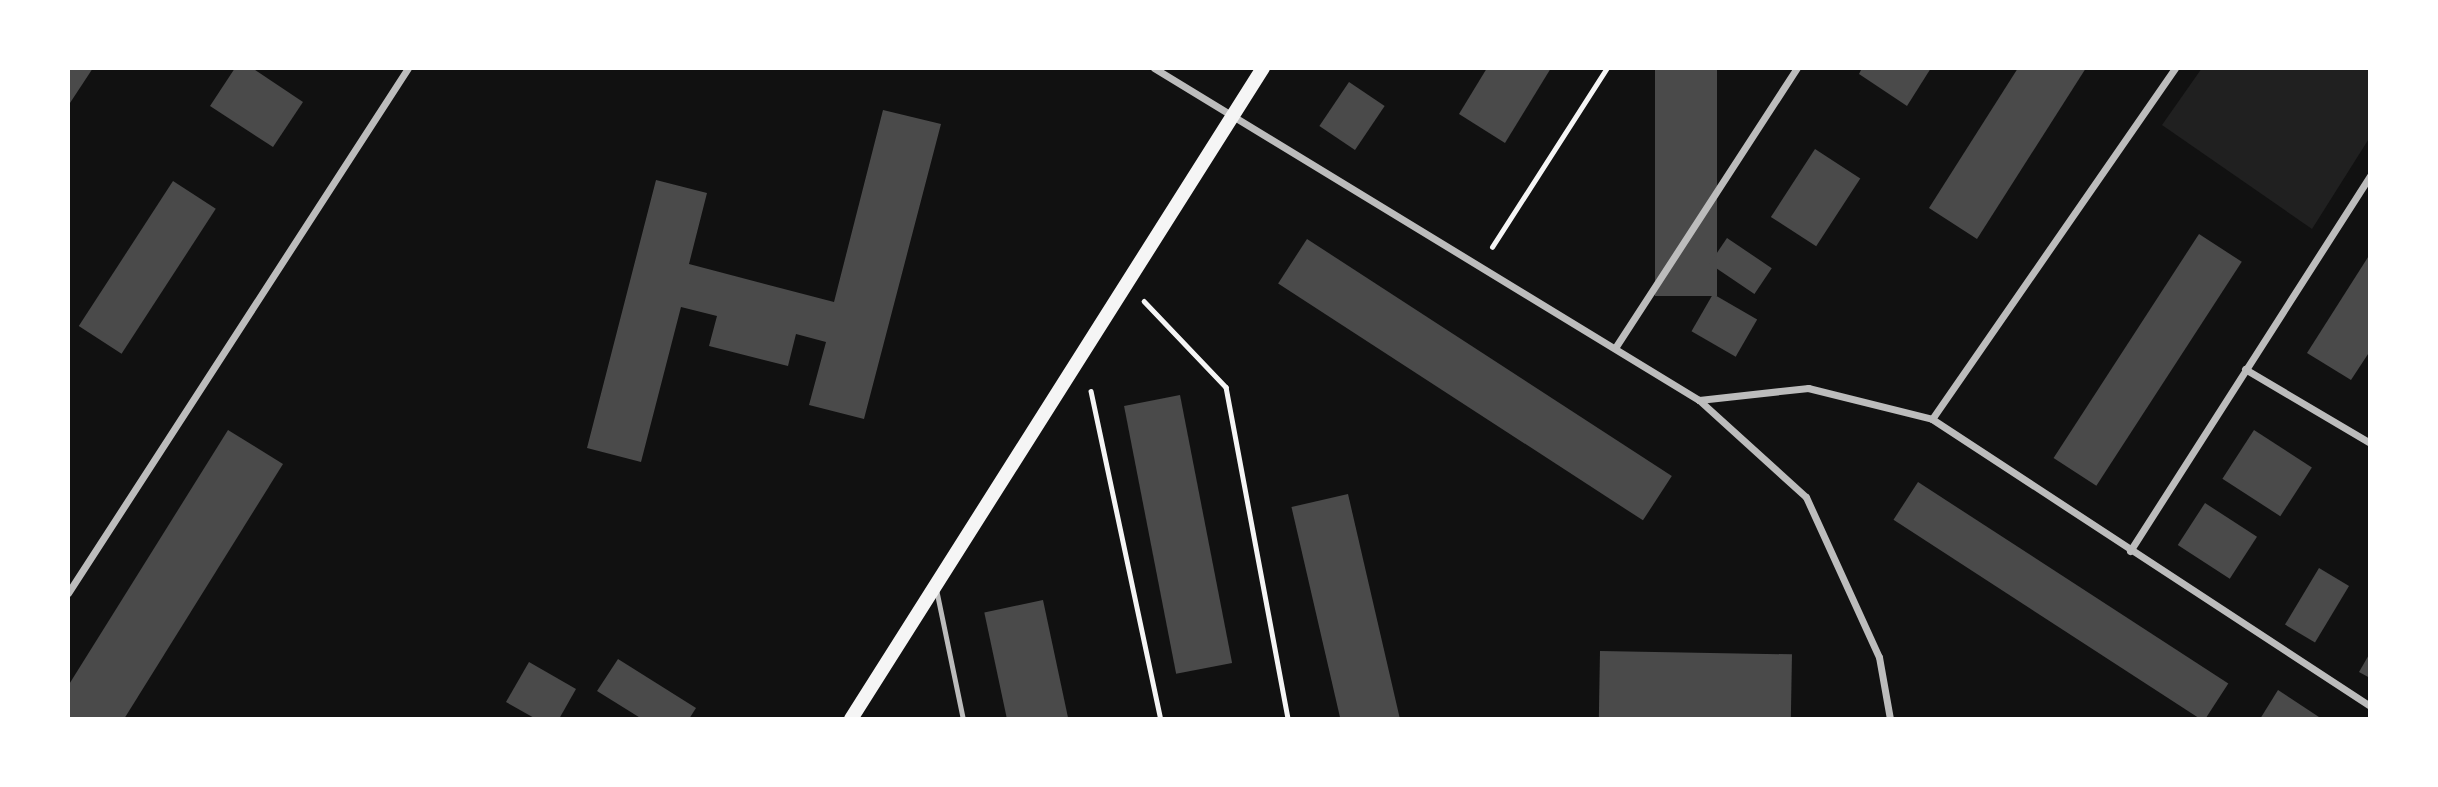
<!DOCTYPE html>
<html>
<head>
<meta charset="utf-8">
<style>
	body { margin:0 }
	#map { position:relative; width:2438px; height:787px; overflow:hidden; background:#111; font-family:"Work Sans",sans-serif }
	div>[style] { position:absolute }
	.green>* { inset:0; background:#202020 }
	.building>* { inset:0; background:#4a4a4a; transform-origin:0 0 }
	.path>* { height:4.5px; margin:-2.25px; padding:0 2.25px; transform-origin:2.25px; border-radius:2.25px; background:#f5f5f5 }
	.service>* { height:5px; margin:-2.5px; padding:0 2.5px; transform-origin:2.5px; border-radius:2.5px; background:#bcbcbc }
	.minor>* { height:7px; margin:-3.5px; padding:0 3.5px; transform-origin:3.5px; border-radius:3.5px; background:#bcbcbc }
	.secondary>* { height:14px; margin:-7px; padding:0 7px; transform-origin:7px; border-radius:7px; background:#f5f5f5 }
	span { translate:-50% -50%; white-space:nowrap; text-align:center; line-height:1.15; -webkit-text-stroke:7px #fff; paint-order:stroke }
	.frame { position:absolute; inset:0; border:70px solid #fff; pointer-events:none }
</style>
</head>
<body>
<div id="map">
	<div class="green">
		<div style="clip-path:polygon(2202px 68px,2370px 68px,2370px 137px,2312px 229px,2162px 125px)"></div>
	</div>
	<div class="building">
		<div style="clip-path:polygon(68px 68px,93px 68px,68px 106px)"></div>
		<div style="clip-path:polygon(235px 68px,252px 68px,303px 102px,273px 147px,210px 106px)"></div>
		<div style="clip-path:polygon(1487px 68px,1551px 68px,1505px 143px,1459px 114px)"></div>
		<div style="left:1655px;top:68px;width:62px;height:228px"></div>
		<div style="clip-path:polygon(1862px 68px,1931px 68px,1907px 106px,1859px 74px)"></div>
		<div style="clip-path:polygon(2018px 68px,2086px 68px,1977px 239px,1929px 208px)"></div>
		<div style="left:1349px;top:82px;width:43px;height:53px;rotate:34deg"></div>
		<div style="clip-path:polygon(883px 110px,941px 124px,864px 419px,809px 405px,826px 342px,796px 334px,788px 366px,709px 346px,717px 316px,681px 307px,641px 462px,587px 448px,656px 180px,707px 193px,689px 264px,834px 302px)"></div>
		<div style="left:1815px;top:149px;width:54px;height:81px;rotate:33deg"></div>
		<div style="left:173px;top:181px;width:51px;height:173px;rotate:33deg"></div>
		<div style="left:2199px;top:234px;width:51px;height:267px;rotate:33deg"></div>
		<div style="left:1727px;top:238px;width:54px;height:31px;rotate:34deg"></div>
		<div style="left:1307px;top:239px;width:435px;height:53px;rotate:33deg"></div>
		<div style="clip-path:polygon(2370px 254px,2370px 351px,2351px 380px,2307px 353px)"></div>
		<div style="left:1713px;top:294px;width:51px;height:43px;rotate:30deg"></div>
		<div style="left:1180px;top:395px;width:273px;height:57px;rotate:79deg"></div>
		<div style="clip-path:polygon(228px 430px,283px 464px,124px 719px,68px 719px,68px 686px)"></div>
		<div style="left:2254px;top:430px;width:69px;height:58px;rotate:33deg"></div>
		<div style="left:1918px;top:482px;width:370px;height:45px;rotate:33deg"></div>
		<div style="left:1348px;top:494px;width:231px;height:58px;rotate:77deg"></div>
		<div style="left:2205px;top:503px;width:62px;height:50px;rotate:33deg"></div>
		<div style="left:2319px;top:568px;width:35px;height:66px;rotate:31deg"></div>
		<div style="left:1043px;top:600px;width:122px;height:60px;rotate:78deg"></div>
		<div style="left:1600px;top:651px;width:192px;height:68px;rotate:1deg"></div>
		<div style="clip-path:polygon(2370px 653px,2370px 678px,2359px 672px)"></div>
		<div style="clip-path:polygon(618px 659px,696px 708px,689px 719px,642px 719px,597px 691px)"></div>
		<div style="clip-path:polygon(529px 662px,576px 689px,559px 719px,536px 719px,506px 702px)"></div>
		<div style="clip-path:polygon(2278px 690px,2322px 719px,2260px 719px)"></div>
	</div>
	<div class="path">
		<div style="left:1492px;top:247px;width:213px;rotate:-57.3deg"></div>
		<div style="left:1144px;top:301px;width:119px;rotate:46.4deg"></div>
		<div style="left:1226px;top:387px;width:338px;rotate:79.4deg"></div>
		<div style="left:1091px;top:391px;width:335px;rotate:78deg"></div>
	</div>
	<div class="service">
		<div style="left:936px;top:589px;width:133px;rotate:78.3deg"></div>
	</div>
	<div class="minor">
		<div style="left:1154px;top:68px;width:638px;rotate:31.35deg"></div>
		<div style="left:1699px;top:400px;width:144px;rotate:42.2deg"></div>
		<div style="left:1806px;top:497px;width:176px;rotate:65.5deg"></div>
		<div style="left:1879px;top:657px;width:63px;rotate:79.9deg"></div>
		<div style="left:1615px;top:348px;width:334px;rotate:-57deg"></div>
		<div style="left:2245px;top:369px;width:145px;rotate:30.6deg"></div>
		<div style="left:1699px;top:400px;width:110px;rotate:-6.3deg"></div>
		<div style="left:1808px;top:388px;width:128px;rotate:14deg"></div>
		<div style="left:1932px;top:419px;width:524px;rotate:33.23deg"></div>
		<div style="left:1932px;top:419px;width:427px;rotate:-55.3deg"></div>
		<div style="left:2130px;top:551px;width:446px;rotate:-57.4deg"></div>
		<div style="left:68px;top:593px;width:625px;rotate:-57.07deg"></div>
	</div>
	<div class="secondary">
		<div style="left:851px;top:719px;width:770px;rotate:-57.67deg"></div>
	</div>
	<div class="frame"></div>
</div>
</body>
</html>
